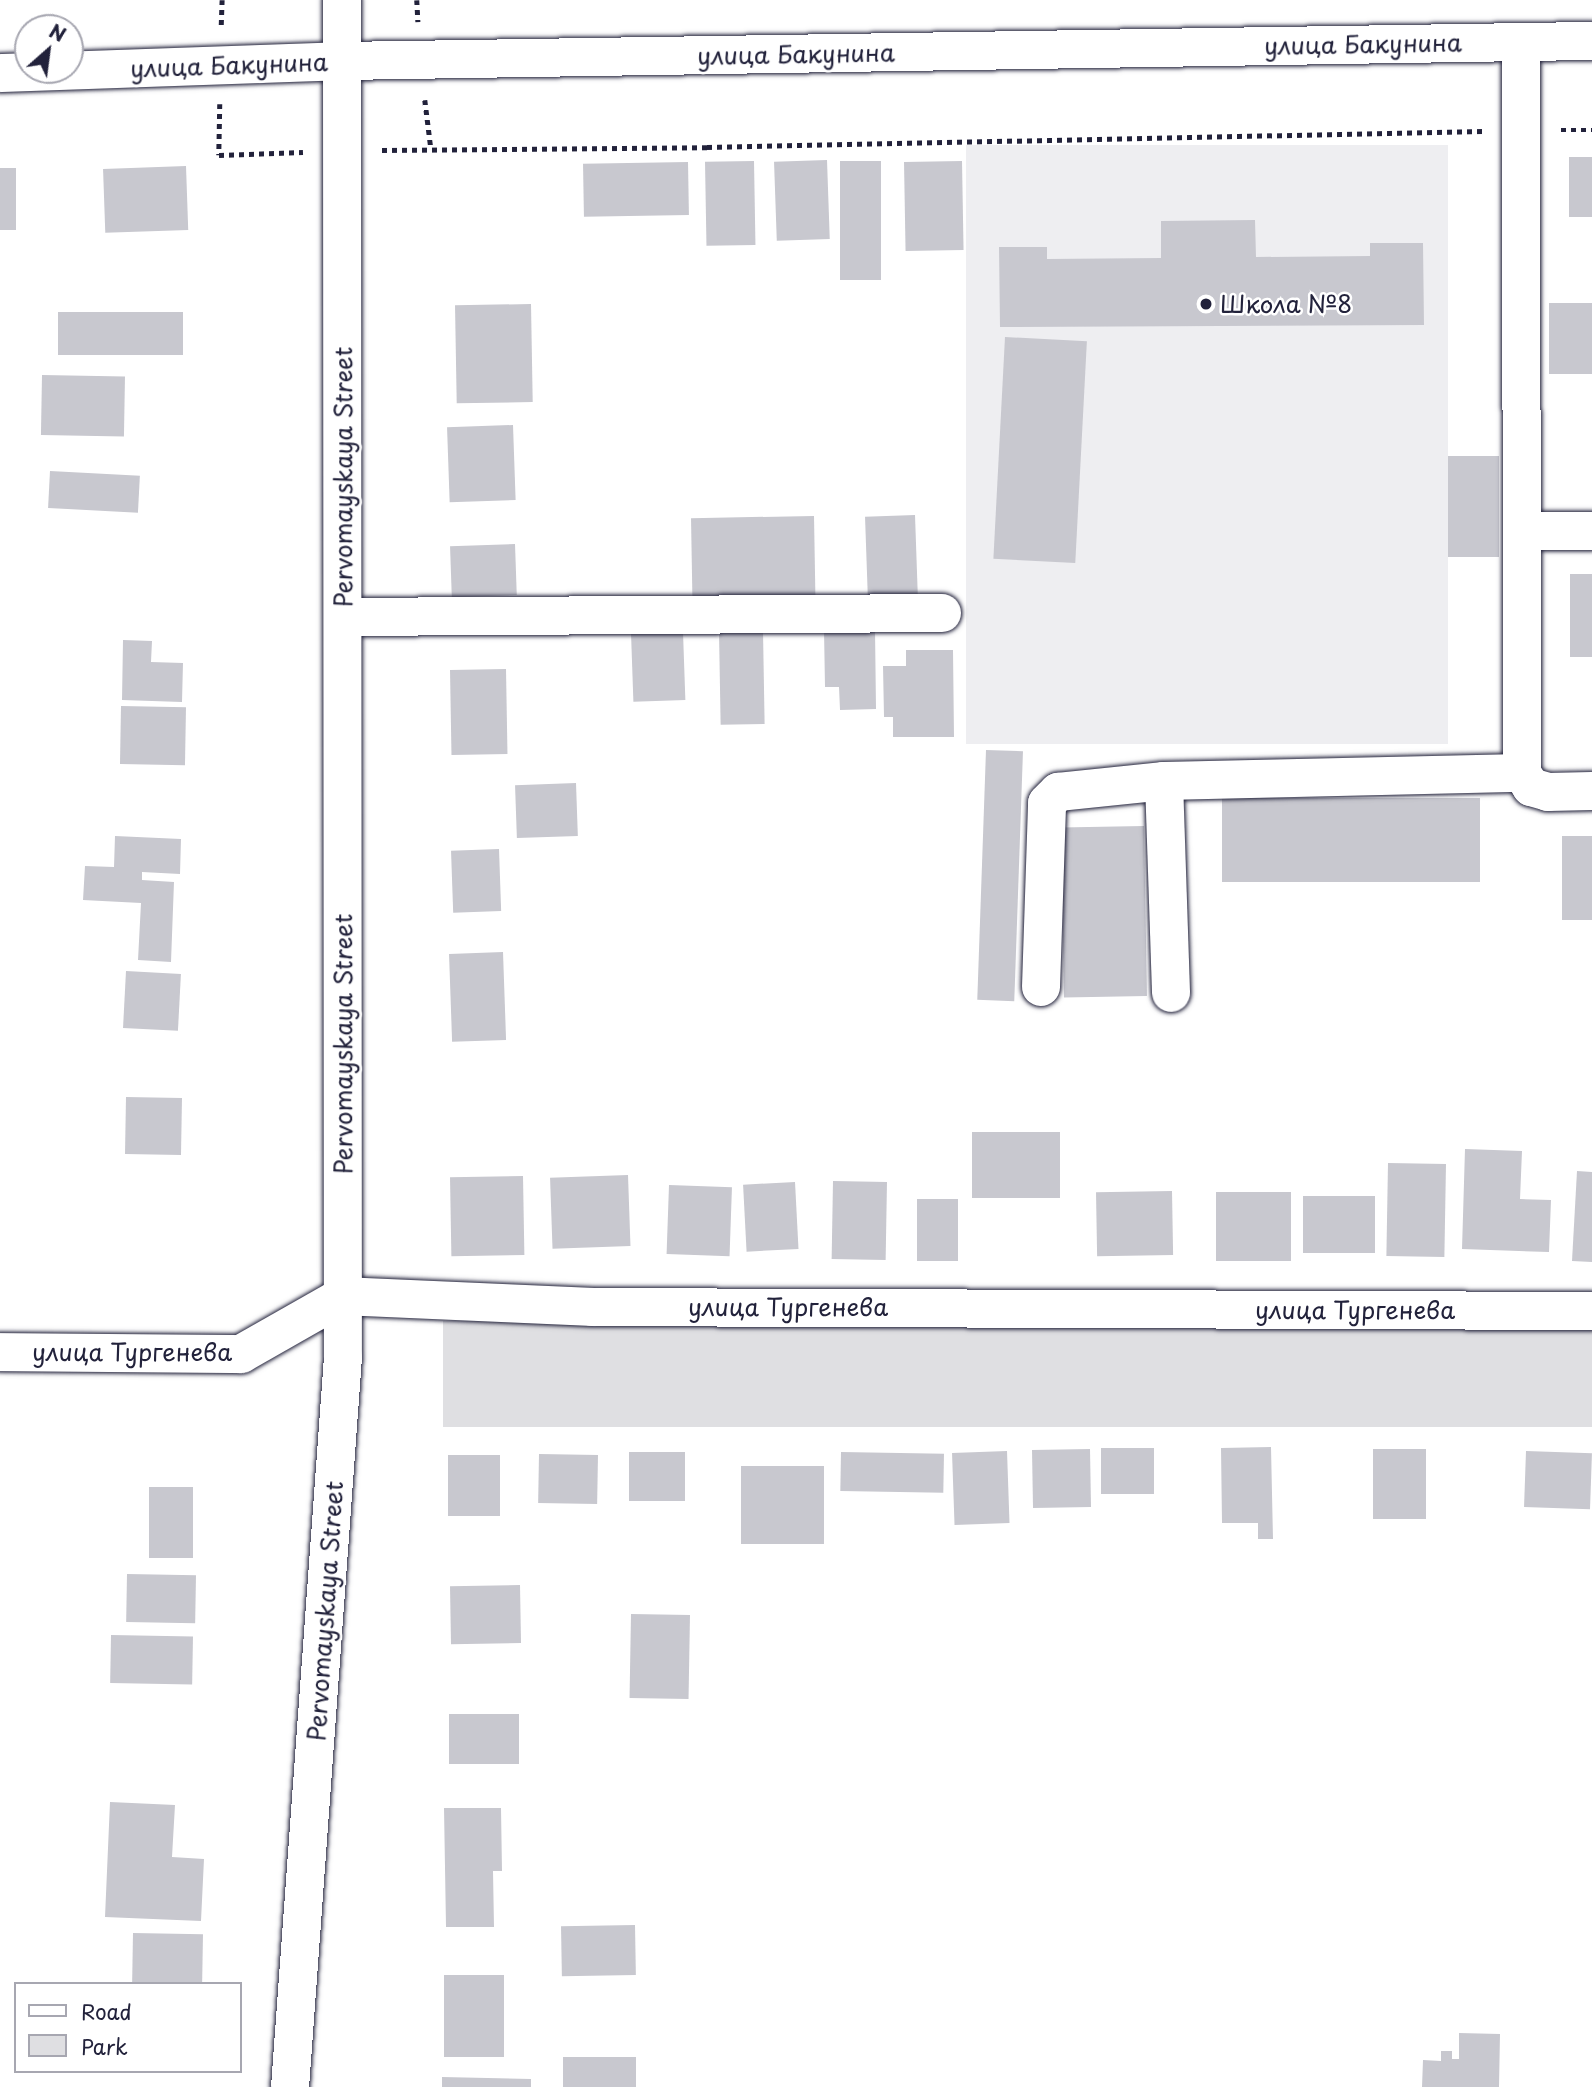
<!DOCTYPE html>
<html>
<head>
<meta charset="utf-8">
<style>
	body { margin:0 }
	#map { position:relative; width:1592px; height:2087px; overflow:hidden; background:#fff; font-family:"Playpen Sans",sans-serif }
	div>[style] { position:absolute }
	.built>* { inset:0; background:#eeeef1; transform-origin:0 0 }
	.green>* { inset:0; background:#dfdfe2; transform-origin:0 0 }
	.building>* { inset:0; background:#c8c8cf; transform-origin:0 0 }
	.path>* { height:4.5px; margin-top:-2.25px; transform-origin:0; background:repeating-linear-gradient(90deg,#22223b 0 5px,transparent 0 10px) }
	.roads { filter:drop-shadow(0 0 2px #22223b) drop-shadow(0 0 2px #22223b) }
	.minor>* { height:38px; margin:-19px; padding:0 19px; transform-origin:19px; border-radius:19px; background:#fff }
	.major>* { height:38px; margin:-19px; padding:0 19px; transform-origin:19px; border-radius:19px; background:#fff }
	.dots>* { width:19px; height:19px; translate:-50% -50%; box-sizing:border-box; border:4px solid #fff; border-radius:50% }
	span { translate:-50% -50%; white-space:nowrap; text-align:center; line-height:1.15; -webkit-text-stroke:5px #fff; paint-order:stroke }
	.street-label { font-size:24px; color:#22223b }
	.poi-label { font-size:24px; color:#22223b }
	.left { translate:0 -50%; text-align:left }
	.legend { position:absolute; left:14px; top:1982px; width:228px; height:91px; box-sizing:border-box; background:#fff; border:2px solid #a7a7b1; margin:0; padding:9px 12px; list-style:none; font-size:21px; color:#22223b }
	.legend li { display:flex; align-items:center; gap:14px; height:35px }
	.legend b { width:35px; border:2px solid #a7a7b1 }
	.north { position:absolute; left:14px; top:14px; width:70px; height:70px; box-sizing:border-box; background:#fff; border:2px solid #a7a7b1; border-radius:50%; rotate:28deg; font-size:19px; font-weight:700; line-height:28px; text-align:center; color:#22223b }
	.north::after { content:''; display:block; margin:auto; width:24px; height:32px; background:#22223b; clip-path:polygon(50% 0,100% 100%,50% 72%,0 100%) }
</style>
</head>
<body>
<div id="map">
	<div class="built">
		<div style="left:1448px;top:145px;width:599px;height:482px;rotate:90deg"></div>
	</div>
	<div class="green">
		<div style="left:443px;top:1321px;width:1149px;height:106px"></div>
	</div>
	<div class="building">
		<div style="left:1592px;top:157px;width:60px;height:23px;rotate:90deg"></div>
		<div style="left:827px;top:160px;width:79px;height:53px;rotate:88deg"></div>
		<div style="left:754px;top:161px;width:84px;height:49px;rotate:89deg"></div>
		<div style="left:881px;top:161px;width:119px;height:41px;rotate:90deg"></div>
		<div style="left:962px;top:161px;width:89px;height:58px;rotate:89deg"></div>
		<div style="left:688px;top:162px;width:53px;height:105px;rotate:89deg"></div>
		<div style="left:186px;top:166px;width:64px;height:83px;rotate:88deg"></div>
		<div style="left:0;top:168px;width:16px;height:62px"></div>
		<div style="clip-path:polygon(1255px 220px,1256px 257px,1370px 256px,1370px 243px,1423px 243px,1424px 325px,1000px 327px,999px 247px,1047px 247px,1047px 259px,1161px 258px,1161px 221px)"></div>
		<div style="left:1592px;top:303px;width:71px;height:43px;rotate:90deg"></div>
		<div style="left:531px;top:304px;width:98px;height:76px;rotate:89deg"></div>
		<div style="left:183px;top:312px;width:43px;height:125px;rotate:90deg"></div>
		<div style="left:1005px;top:337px;width:82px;height:222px;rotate:3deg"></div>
		<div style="left:42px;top:375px;width:83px;height:60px;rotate:1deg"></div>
		<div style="left:513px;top:425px;width:75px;height:66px;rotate:88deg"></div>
		<div style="left:1448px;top:456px;width:51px;height:101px"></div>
		<div style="left:50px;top:471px;width:90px;height:37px;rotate:3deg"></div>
		<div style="left:915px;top:515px;width:80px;height:50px;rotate:88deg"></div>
		<div style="left:814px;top:516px;width:80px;height:123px;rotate:89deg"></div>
		<div style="left:515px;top:544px;width:51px;height:65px;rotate:88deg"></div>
		<div style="left:1570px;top:574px;width:22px;height:83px"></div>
		<div style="clip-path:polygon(875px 629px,876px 709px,840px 710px,839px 687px,825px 687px,824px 630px)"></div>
		<div style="left:763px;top:631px;width:93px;height:44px;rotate:89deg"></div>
		<div style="left:683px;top:632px;width:68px;height:52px;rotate:88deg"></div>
		<div style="clip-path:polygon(123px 640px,152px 641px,151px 662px,183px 663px,182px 702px,122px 700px)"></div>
		<div style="clip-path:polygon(906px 650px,953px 650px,954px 737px,893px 737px,893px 717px,884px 717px,883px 666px,906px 666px)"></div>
		<div style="left:506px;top:669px;width:85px;height:56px;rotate:89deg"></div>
		<div style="left:121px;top:706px;width:65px;height:58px;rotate:1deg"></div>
		<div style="left:986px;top:750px;width:37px;height:250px;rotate:2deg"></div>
		<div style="left:576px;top:783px;width:53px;height:61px;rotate:88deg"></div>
		<div style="left:1222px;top:798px;width:258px;height:84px"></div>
		<div style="left:1144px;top:826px;width:170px;height:83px;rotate:89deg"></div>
		<div style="clip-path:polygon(115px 836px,181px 839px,180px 874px,142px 872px,142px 880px,174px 882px,171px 962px,138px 960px,141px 903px,83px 900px,85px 866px,114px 867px)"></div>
		<div style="left:1562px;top:836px;width:30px;height:84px"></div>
		<div style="left:499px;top:849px;width:62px;height:48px;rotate:88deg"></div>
		<div style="left:503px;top:952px;width:88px;height:54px;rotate:88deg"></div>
		<div style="left:126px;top:971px;width:55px;height:57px;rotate:3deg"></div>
		<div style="left:126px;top:1097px;width:56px;height:57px;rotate:1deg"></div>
		<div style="left:972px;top:1132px;width:88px;height:66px"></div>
		<div style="clip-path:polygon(1465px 1149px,1522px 1151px,1520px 1199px,1551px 1200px,1549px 1252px,1462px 1249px)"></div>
		<div style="left:1388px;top:1163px;width:58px;height:93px;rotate:1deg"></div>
		<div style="clip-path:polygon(1577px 1171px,1592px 1172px,1592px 1262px,1572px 1261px)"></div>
		<div style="left:628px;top:1175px;width:71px;height:78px;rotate:88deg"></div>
		<div style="left:523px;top:1176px;width:79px;height:73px;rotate:89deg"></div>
		<div style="left:833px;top:1181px;width:54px;height:78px;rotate:1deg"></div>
		<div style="left:795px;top:1182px;width:67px;height:52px;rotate:87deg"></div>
		<div style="left:669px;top:1185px;width:63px;height:69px;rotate:2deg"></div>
		<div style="left:1172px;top:1191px;width:64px;height:76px;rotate:89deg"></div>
		<div style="left:1216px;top:1192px;width:75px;height:69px"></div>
		<div style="left:1303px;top:1196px;width:72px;height:57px"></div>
		<div style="left:958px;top:1199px;width:62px;height:41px;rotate:90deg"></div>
		<div style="clip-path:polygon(1271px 1447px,1273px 1539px,1258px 1539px,1258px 1523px,1222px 1523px,1221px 1448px)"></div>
		<div style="left:1101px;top:1448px;width:53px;height:46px"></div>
		<div style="left:1090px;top:1449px;width:58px;height:58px;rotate:89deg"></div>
		<div style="left:1373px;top:1449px;width:53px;height:70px"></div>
		<div style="left:1007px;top:1451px;width:72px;height:55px;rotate:88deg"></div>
		<div style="left:1526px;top:1451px;width:66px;height:56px;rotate:2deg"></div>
		<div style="left:629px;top:1452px;width:56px;height:49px"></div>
		<div style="left:841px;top:1452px;width:103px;height:39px;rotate:1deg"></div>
		<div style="left:539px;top:1454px;width:59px;height:49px;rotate:1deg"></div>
		<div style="left:448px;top:1455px;width:52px;height:61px"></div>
		<div style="left:741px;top:1466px;width:83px;height:78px"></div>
		<div style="left:149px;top:1487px;width:44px;height:71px"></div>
		<div style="left:127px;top:1574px;width:69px;height:48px;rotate:1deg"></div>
		<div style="left:520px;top:1585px;width:58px;height:70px;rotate:89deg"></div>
		<div style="left:631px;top:1614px;width:59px;height:84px;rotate:1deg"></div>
		<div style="left:111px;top:1635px;width:82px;height:48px;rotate:1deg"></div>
		<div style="left:449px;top:1714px;width:70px;height:50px"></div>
		<div style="clip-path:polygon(110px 1802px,175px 1805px,172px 1857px,204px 1859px,201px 1921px,105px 1917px)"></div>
		<div style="clip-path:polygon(444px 1808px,501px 1808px,502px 1871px,493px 1871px,494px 1927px,446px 1927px)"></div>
		<div style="left:635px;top:1925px;width:50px;height:74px;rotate:89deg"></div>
		<div style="left:133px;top:1933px;width:70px;height:51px;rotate:1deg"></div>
		<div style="left:444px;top:1975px;width:60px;height:82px"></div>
		<div style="clip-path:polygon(1459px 2033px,1500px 2034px,1499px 2087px,1422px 2087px,1423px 2060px,1441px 2061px,1441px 2051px,1452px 2051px,1452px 2059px,1459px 2059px)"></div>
		<div style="left:563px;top:2057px;width:73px;height:30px"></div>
		<div style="clip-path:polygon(442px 2077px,531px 2079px,531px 2087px,442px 2087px)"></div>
	</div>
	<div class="path">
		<div style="left:417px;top:0;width:22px;rotate:87deg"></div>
		<div style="left:221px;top:25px;width:25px;rotate:-88deg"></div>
		<div style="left:425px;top:100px;width:48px;rotate:82.9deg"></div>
		<div style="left:220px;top:104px;width:51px;rotate:91.1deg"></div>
		<div style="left:219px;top:155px;width:84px;rotate:-2deg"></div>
		<div style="left:1561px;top:130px;width:31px"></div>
		<div style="left:382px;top:150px;width:325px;rotate:-0.5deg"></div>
		<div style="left:707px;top:147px;width:776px;rotate:-1.18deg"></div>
	</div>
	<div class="roads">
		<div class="minor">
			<div style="left:1521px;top:42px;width:731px;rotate:89.92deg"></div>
			<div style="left:1522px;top:773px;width:17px;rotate:57deg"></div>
			<div style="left:1531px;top:787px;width:18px;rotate:16deg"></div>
			<div style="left:1548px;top:792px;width:44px;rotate:-1.3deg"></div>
			<div style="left:0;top:73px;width:342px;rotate:-2deg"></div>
			<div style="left:342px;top:61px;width:1296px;rotate:89.96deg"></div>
			<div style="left:343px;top:1357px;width:732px;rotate:94.15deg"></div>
			<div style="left:1522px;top:531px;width:70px"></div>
			<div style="left:343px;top:617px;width:599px;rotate:-0.38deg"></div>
			<div style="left:1164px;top:781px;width:212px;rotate:88.1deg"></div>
			<div style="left:1041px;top:987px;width:184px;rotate:-88.1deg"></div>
			<div style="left:1047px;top:803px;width:16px;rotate:-45deg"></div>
			<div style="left:1058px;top:792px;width:107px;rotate:-5.9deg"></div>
			<div style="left:1164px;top:781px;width:358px;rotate:-1.3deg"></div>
			<div style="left:0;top:1352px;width:241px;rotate:0.5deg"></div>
			<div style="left:241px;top:1354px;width:117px;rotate:-29.6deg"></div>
			<div style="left:343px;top:1296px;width:249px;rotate:2.5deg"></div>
			<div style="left:592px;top:1307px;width:1000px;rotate:0.23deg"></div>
		</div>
		<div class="major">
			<div style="left:342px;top:0;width:61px;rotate:90deg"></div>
			<div style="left:342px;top:61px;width:1250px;rotate:-0.92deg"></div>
		</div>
	</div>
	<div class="dots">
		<div style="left:1206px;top:304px;background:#22223b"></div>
	</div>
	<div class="street-label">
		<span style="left:1363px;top:44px;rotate:-1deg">улица Бакунина</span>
		<span style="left:796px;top:54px;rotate:-1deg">улица Бакунина</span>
		<span style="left:229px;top:65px;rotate:-2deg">улица Бакунина</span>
		<span style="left:343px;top:477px;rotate:-90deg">Pervomayskaya Street</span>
		<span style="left:343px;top:1044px;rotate:-90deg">Pervomayskaya Street</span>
		<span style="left:788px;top:1307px">улица Тургенева</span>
		<span style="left:1355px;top:1310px">улица Тургенева</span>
		<span style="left:132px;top:1352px">улица Тургенева</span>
		<span style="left:325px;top:1611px;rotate:-86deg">Pervomayskaya Street</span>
	</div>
	<div class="poi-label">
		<span class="left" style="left:1220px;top:304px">Школа №8</span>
	</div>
	<ul class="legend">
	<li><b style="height:9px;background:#fff"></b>Road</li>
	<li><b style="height:19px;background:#dfdfe2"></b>Park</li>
	</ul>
	<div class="north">N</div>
</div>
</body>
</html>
